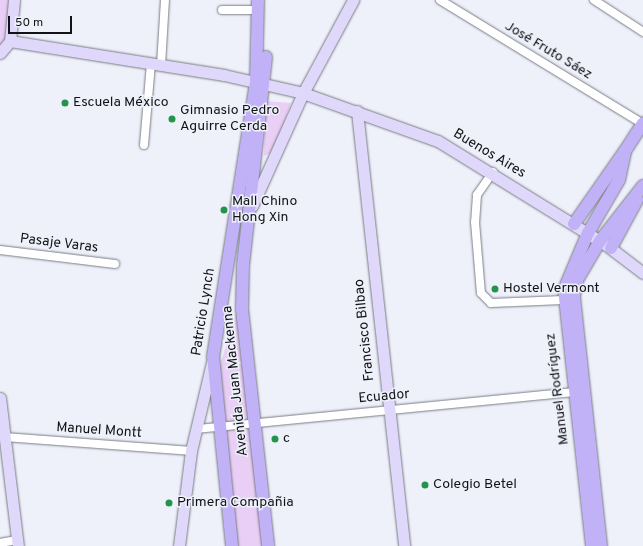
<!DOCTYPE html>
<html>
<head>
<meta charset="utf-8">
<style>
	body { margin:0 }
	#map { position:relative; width:643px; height:546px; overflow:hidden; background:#eef1fa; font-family:Overpass,sans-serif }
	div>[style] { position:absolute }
	.green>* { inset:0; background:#e9cef5 }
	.roads { filter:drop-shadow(0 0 1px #797c84) drop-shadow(0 0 1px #797c84) }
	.street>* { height:8px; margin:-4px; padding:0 4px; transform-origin:4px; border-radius:4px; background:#fff }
	.secondary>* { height:11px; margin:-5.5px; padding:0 5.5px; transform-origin:5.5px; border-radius:5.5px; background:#e0d8fb }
	.primary>* { height:12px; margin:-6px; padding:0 6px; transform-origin:6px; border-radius:6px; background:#c1b1f7 }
	.dots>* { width:11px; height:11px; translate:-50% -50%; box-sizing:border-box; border:2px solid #eef1fa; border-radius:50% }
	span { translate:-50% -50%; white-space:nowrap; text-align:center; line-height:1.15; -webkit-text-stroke:3px #eef1fa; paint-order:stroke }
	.street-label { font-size:14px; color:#121316 }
	.poi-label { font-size:14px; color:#121316 }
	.left { translate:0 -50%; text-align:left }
	.scale { position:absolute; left:8px; top:16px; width:64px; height:18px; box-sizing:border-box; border:2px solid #121316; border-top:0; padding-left:5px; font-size:12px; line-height:14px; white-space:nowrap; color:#121316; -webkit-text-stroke:3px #eef1fa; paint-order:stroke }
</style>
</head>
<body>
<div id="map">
	<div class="green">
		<div style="clip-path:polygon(0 0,12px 0,7px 39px,0 48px)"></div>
		<div style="clip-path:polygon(265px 101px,291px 103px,273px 152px,264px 156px)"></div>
		<div style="clip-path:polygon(238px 307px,265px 546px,235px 546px,217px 375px)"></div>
	</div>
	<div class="roads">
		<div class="street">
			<div style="left:440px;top:0;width:238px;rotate:31.4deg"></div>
			<div style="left:594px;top:0;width:59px;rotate:33.1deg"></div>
			<div style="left:222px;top:10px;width:37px"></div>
			<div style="left:161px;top:65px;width:65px;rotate:-86.5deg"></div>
			<div style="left:144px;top:145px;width:82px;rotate:-85.1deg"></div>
			<div style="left:493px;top:172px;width:28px;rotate:125deg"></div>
			<div style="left:477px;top:195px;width:27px;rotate:94deg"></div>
			<div style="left:475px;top:222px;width:71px;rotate:85.2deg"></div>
			<div style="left:481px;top:293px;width:14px;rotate:45deg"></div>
			<div style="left:491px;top:303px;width:72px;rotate:-2.4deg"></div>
			<div style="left:0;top:250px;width:116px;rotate:6.9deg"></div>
			<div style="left:197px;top:429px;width:378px;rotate:-5.6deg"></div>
			<div style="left:5px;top:437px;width:187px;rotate:4.3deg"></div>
			<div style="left:0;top:543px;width:17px;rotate:-10deg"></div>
		</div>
		<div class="secondary">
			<div style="left:10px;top:41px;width:217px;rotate:9deg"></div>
			<div style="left:224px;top:75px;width:81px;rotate:12.8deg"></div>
			<div style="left:303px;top:93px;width:143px;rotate:19.6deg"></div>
			<div style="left:438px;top:141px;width:196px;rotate:31.7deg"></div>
			<div style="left:605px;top:244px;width:48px;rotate:37.3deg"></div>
			<div style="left:10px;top:41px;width:41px;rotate:-84.4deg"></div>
			<div style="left:0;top:53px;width:16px;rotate:-50deg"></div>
			<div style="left:357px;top:111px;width:438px;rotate:83.8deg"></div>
			<div style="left:252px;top:206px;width:124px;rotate:-65.7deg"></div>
			<div style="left:303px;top:93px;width:106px;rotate:-61.7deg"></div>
			<div style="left:0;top:398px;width:149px;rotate:83.1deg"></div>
			<div style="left:179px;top:546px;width:96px;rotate:-82.8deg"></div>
			<div style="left:191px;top:451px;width:91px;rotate:-76.7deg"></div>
		</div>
		<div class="primary">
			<div style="left:266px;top:57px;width:209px;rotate:96.3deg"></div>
			<div style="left:243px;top:265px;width:44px;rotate:91.3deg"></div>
			<div style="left:242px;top:309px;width:238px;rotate:83.7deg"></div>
			<div style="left:574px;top:224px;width:89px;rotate:-55.1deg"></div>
			<div style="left:611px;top:248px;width:55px;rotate:-61.6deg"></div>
			<div style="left:232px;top:546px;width:190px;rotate:-95.7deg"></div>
			<div style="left:213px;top:357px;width:278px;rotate:-81.1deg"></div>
			<div style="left:256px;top:82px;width:82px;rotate:-88.6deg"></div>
			<div style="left:592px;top:546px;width:258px;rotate:-96.2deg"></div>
			<div style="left:564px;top:290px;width:62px;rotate:-67.2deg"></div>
			<div style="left:588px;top:233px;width:61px;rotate:-59.7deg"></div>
			<div style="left:619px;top:180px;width:30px;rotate:-78deg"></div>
			<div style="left:625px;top:151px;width:33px;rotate:-57deg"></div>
			<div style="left:601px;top:546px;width:251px;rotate:-96.2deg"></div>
			<div style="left:574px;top:296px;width:16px;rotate:-79deg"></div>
			<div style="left:577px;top:280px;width:45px;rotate:-59.5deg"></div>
			<div style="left:600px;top:241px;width:70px;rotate:-52deg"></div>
		</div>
	</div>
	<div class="dots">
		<div style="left:65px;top:103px;background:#25934c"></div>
		<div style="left:172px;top:119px;background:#25934c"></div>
		<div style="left:224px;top:210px;background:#25934c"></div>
		<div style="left:495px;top:289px;background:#25934c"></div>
		<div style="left:275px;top:439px;background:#25934c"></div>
		<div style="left:425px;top:485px;background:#25934c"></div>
		<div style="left:169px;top:503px;background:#25934c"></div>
	</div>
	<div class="street-label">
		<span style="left:548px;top:51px;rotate:31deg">José Fruto Sáez</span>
		<span style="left:489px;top:154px;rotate:31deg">Buenos Aires</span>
		<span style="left:59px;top:244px;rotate:7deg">Pasaje Varas</span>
		<span style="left:204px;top:312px;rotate:-81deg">Patricio Lynch</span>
		<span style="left:365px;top:330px;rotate:-96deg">Francisco Bilbao</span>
		<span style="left:236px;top:381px;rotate:-96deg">Avenida Juan Mackenna</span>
		<span style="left:558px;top:389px;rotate:-97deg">Manuel Rodríguez</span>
		<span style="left:384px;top:397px;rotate:-5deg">Ecuador</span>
		<span style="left:99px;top:431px;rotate:4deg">Manuel Montt</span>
	</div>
	<div class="poi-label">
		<span class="left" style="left:73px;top:103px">Escuela México</span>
		<span class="left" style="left:180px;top:119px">Gimnasio Pedro<br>Aguirre Cerda</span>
		<span class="left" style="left:232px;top:210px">Mall Chino<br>Hong Xin</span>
		<span class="left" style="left:503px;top:289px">Hostel Vermont</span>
		<span class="left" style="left:283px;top:439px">c</span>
		<span class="left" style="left:433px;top:485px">Colegio Betel</span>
		<span class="left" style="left:177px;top:503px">Primera Compañia</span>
	</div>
	<div class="scale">50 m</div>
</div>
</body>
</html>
